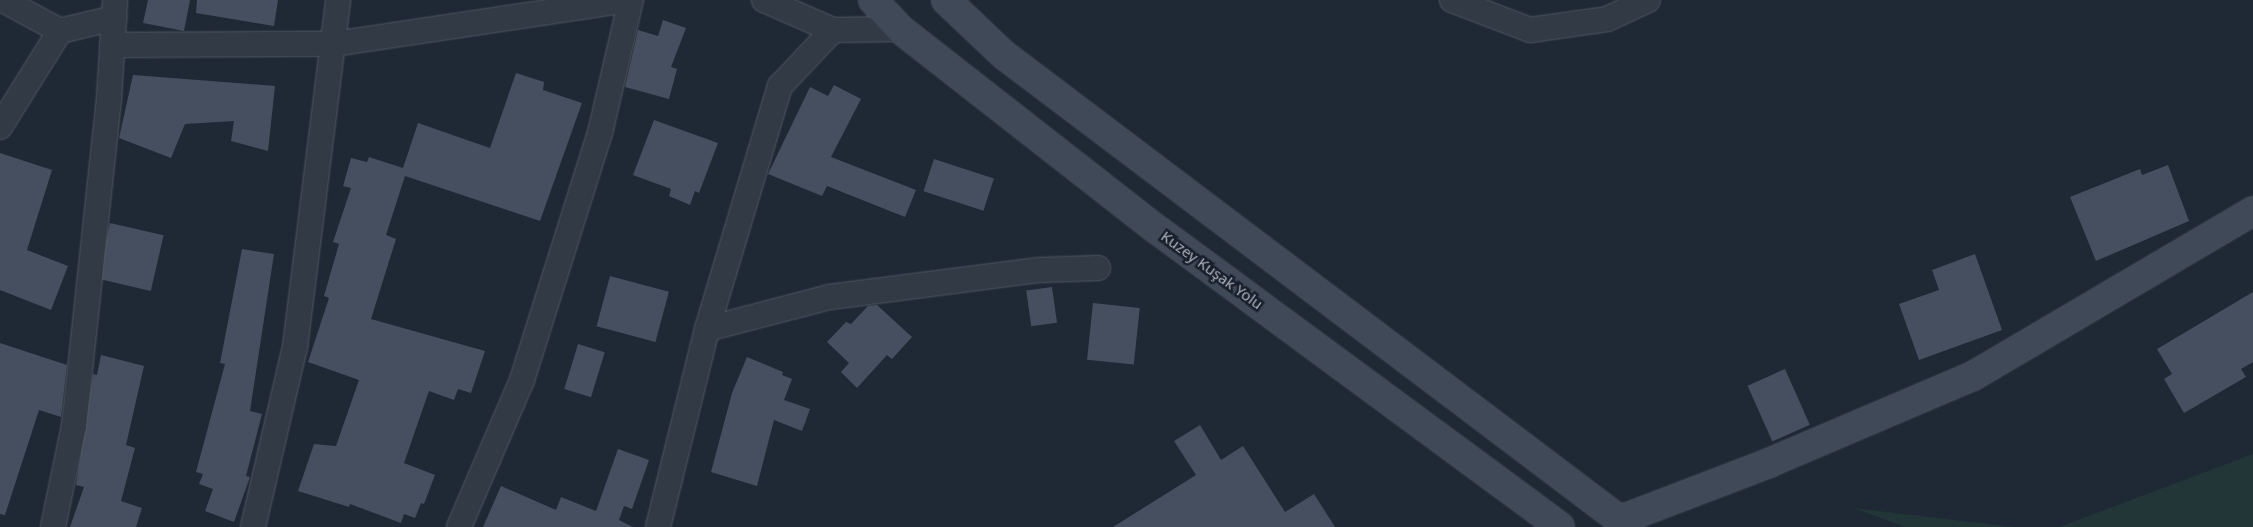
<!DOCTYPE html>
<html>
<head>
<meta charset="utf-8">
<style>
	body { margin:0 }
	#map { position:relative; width:2253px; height:527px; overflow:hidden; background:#1f2835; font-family:"Noto Sans",sans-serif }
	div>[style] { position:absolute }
	.green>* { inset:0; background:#223537 }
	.building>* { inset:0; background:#454f5f; transform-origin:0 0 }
	.roads { filter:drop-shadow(0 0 1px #505864) drop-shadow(0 0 1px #505864) }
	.street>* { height:24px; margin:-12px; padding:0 12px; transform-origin:12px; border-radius:12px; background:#323a45 }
	.secondary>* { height:28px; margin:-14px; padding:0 14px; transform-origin:14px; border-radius:14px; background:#404958 }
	span { translate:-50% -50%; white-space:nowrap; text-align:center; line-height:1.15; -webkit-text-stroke:5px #181f2a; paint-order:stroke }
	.street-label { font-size:15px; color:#acb5c3 }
</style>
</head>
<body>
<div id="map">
	<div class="green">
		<div style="clip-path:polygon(2253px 454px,2253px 527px,2059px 527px)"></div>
		<div style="clip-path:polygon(1853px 508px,2014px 527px,1905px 527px)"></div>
	</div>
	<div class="building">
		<div style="clip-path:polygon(148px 0,190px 0,184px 31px,143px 23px)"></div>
		<div style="clip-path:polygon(197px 0,278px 0,274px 26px,196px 13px)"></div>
		<div style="clip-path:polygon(663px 20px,686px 28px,671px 67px,677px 69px,669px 99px,625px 87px,638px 30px,658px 36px)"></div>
		<div style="clip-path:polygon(516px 73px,544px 82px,543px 90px,582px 103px,540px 221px,405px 176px,386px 235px,396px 239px,371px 319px,485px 351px,471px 393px,458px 389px,454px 400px,429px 391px,404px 463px,435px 475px,424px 504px,421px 503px,415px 518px,404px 514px,401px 523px,350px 504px,349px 507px,298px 491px,314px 444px,336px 446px,359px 380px,308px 362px,329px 298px,324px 296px,339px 244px,333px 242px,351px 188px,343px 186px,351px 158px,367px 162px,369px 157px,403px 168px,418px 123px,490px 148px)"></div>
		<div style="clip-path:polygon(133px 75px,275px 86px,268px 151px,231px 141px,234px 121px,185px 124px,171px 158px,119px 138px)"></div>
		<div style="clip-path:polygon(834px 85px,861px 99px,831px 157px,916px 190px,905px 217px,827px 186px,822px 196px,768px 174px,810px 87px,828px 96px)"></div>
		<div style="clip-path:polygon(654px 120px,718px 143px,699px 193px,695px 191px,690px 205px,669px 196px,671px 189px,633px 175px)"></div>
		<div style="clip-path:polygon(0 153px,52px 170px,27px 250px,68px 266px,51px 310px,0 290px)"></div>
		<div style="left:934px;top:159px;width:63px;height:34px;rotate:18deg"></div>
		<div style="clip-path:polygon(2168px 165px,2189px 221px,2096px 261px,2070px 197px,2140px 169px,2142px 175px)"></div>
		<div style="left:110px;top:223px;width:55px;height:57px;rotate:13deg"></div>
		<div style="clip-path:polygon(242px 249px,274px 254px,250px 411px,262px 414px,246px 476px,250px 477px,234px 522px,205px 511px,213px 489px,199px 484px,203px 474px,196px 472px,225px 364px,220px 363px)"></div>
		<div style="clip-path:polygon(1975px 254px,2002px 330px,1919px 360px,1899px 304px,1939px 290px,1932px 270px)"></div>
		<div style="left:610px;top:276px;width:61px;height:52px;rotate:15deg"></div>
		<div style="left:1052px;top:287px;width:36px;height:26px;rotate:82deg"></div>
		<div style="clip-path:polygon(2253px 292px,2253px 362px,2241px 369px,2246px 377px,2184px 413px,2164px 379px,2172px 374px,2157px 349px)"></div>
		<div style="left:1093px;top:303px;width:47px;height:57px;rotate:6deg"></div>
		<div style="clip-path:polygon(877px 305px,912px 337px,892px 359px,887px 355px,857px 388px,841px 372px,849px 363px,827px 342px,846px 322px,851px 324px,868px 306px)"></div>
		<div style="clip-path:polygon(0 343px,67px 365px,61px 417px,39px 410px,5px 515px,0 514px)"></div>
		<div style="left:578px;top:344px;width:28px;height:47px;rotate:17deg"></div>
		<div style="clip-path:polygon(101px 355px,144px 366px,126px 445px,135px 448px,121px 501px,142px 508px,136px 527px,70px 527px,84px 487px,76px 485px,93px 374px,97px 375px)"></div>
		<div style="clip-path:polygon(747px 357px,783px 372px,782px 375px,792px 379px,784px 400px,810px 409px,802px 431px,774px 420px,757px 486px,711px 472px,732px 393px)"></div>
		<div style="left:1785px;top:369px;width:61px;height:41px;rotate:66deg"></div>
		<div style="clip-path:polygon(1200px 425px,1221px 460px,1243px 446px,1285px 512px,1314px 494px,1335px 527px,1113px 527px,1196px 475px,1174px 441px)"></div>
		<div style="clip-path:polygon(618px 449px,649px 460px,632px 509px,624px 506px,619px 520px,633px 527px,483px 527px,501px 486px,556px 510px,561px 497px,596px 511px)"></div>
	</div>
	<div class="roads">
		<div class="street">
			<div style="left:3px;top:0;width:65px;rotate:28.5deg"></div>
			<div style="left:764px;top:0;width:75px;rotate:23.5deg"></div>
			<div style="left:1452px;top:0;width:84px;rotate:21deg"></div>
			<div style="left:1530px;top:30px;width:78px;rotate:-8.1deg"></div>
			<div style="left:1607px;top:19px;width:45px;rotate:-24.9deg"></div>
			<div style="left:112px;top:45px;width:222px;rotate:-0.3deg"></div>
			<div style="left:334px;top:44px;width:296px;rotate:-8.5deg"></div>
			<div style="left:0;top:127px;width:113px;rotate:-58deg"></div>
			<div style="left:60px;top:31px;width:56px;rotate:-13.5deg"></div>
			<div style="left:707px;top:329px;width:127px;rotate:-14.6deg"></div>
			<div style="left:830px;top:297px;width:211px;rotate:-7.4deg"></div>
			<div style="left:1039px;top:270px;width:59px;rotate:-1.9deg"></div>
			<div style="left:53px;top:527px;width:103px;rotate:-78.3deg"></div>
			<div style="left:74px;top:426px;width:329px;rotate:-83.9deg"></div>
			<div style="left:109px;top:99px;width:99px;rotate:-86.5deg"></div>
			<div style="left:253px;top:527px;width:185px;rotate:-76.9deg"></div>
			<div style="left:295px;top:347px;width:350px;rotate:-82.9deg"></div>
			<div style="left:459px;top:527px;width:160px;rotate:-66.8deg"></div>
			<div style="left:522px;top:380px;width:259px;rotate:-72.5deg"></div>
			<div style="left:600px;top:133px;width:137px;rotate:-76.9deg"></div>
			<div style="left:658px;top:527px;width:204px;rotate:-76.1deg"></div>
			<div style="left:707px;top:329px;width:254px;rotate:-73.3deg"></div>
			<div style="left:780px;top:86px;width:77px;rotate:-46.6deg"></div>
			<div style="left:833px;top:30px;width:67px;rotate:-0.9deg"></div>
		</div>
		<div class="secondary">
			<div style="left:873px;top:0;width:40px;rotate:47deg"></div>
			<div style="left:900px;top:29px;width:328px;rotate:38deg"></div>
			<div style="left:1159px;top:231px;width:498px;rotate:36.4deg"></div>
			<div style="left:946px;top:0;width:80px;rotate:43.5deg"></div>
			<div style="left:1004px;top:55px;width:783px;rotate:37.06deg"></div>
			<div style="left:1620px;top:520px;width:160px;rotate:-20.9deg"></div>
			<div style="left:1769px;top:463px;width:222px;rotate:-23.1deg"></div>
			<div style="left:1973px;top:376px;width:325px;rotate:-30.5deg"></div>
		</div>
	</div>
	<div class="street-label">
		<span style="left:1212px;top:270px;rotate:36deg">Kuzey Kuşak Yolu</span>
	</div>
</div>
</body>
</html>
